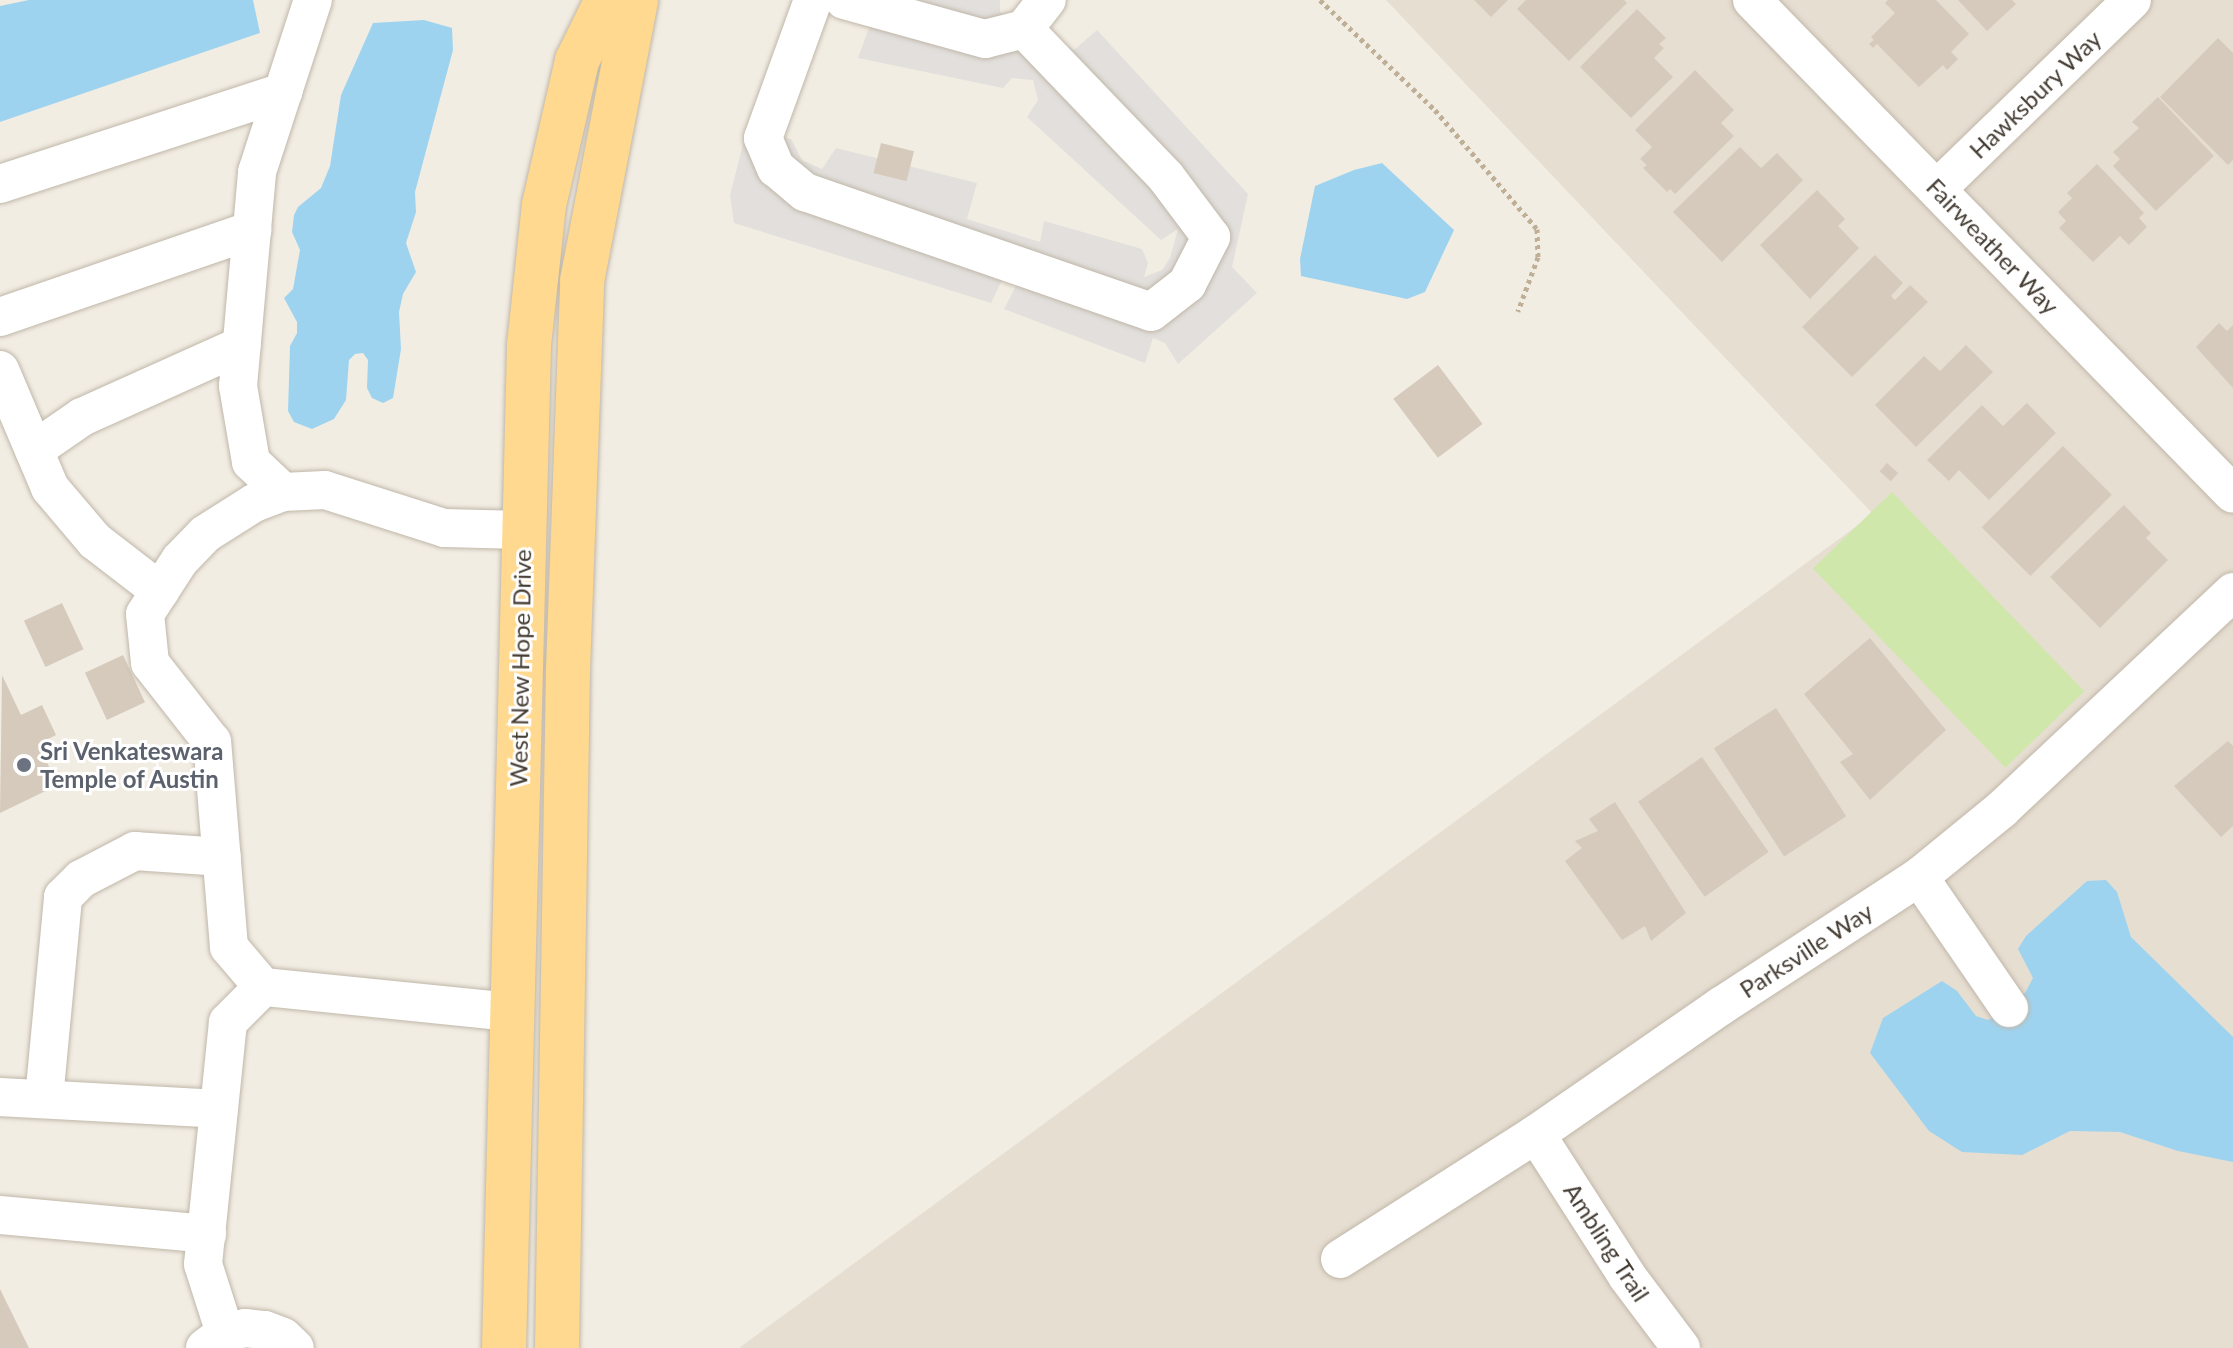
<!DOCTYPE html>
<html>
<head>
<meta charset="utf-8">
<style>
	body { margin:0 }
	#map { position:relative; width:2233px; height:1348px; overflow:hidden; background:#f2ede3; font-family:Lato,sans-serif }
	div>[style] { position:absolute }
	.residential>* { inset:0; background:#e6ded1 }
	.green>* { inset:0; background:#cfe7ab; transform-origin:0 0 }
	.parking>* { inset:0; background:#e2dfdc }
	.water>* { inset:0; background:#9ed3f0 }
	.building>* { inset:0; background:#d6cabc; transform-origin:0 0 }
	.path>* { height:5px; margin-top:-2.5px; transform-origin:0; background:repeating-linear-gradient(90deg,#bfaf97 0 4px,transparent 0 8px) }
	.roads { filter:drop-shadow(0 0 2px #c0b7a9) drop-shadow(0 0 2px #c0b7a9) }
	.minor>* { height:38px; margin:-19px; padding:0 19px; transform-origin:19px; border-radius:19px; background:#fff }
	.major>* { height:44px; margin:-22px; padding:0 22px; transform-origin:22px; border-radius:22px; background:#ffd98f }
	.dots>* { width:22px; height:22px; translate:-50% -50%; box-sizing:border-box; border:4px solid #fff; border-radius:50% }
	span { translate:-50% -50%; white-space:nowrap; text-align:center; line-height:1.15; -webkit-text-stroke:6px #fff; paint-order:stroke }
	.street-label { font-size:24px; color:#443c33 }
	.worship-label { font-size:24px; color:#5b616d; font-weight:700 }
	.left { translate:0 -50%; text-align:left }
</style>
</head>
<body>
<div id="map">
	<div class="residential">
		<div style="clip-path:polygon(1386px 0,2233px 0,2233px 1348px,739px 1348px,1873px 514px)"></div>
	</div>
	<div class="green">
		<div style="left:1892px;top:492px;width:277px;height:110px;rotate:46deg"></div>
	</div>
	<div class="parking">
		<div style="clip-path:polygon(864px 0,1000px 0,1000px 12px,1074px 50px,1097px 30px,1248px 194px,1232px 267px,1257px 293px,1178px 364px,1165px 343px,1153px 338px,1145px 363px,1004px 309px,1017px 284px,1003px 278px,991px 303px,734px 223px,730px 195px,746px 133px,791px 139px,802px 160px,822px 169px,836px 148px,977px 183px,967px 219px,1040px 242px,1044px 221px,1142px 249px,1148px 263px,1144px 277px,1162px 270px,1170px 258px,1178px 229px,1161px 240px,1027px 117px,1038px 100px,1033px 80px,1012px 78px,1003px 88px,858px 58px,869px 28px,859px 23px)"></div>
	</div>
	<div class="water">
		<div style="clip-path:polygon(29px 0,253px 0,260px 33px,0 122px,0 6px)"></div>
		<div style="clip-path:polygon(424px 20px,452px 28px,453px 50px,415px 192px,416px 212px,406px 243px,416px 272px,403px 294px,399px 312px,401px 349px,393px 398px,383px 403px,372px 398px,367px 388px,368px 360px,363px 353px,355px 354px,349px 360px,346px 400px,334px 419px,312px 429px,294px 422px,288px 411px,290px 346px,297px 333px,297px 322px,284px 298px,293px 289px,300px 250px,292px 232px,294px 215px,298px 207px,321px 188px,330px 166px,341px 95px,373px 23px)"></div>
		<div style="clip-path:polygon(1382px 163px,1454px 230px,1425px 292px,1407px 299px,1301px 276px,1300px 259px,1315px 186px,1354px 170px)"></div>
		<div style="clip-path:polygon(2106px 880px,2117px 892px,2131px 937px,2233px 1037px,2233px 1162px,2178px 1151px,2120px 1132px,2070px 1131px,2022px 1155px,1962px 1152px,1929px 1131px,1870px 1053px,1883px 1018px,1942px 981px,1957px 991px,1976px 1016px,1988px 1020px,2009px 1008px,2025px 993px,2033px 978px,2018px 949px,2026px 936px,2087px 881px)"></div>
	</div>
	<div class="building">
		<div style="clip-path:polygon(1474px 0,1508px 0,1491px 17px)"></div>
		<div style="clip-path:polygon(1526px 0,1624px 0,1627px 3px,1569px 61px,1517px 9px)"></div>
		<div style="clip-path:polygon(1888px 0,1936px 0,1969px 34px,1951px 52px,1958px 59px,1947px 70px,1943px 65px,1919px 87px,1877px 44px,1873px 48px,1869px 44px,1874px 40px,1871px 37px,1895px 13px,1885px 3px)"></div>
		<div style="clip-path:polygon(1958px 0,2012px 0,2016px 4px,1987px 31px)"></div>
		<div style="clip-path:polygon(1637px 9px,1666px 38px,1659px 44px,1664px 48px,1654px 58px,1673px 77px,1631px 118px,1580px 67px)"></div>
		<div style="clip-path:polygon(2218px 38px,2233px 53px,2233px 160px,2228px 165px,2160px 97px)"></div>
		<div style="clip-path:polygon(1695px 70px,1734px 110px,1721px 123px,1734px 136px,1675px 194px,1670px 189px,1667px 192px,1643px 168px,1647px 165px,1640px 159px,1652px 147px,1635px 130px)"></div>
		<div style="clip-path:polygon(2158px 97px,2214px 156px,2156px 211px,2113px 166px,2120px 159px,2113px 152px,2139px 128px,2132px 122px)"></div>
		<div style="left:881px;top:143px;width:34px;height:31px;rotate:14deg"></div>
		<div style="clip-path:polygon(1740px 147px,1761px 168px,1777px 153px,1803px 180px,1722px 262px,1673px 212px)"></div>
		<div style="clip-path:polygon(2097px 164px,2144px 213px,2139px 218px,2147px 227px,2129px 245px,2120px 236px,2093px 262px,2059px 228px,2066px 221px,2058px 212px,2072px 198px,2067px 193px)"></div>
		<div style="clip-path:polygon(1817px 190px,1845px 219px,1838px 226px,1859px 248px,1810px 299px,1760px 245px)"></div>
		<div style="clip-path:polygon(1875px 255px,1903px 283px,1891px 296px,1895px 300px,1910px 285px,1928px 302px,1852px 377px,1802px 327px)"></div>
		<div style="clip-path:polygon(2219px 323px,2227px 331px,2233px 325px,2233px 388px,2196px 347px)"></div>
		<div style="clip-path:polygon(1966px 345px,1993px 372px,1916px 447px,1875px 405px,1924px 356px,1940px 371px)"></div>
		<div style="left:1438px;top:365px;width:74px;height:56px;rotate:53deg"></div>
		<div style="clip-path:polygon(2027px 403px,2056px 433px,1989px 500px,1959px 470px,1949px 481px,1927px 460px,1982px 405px,2003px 426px)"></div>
		<div style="left:2063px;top:446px;width:69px;height:115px;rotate:45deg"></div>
		<div style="left:1887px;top:463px;width:15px;height:11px;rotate:42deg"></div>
		<div style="clip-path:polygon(2124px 505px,2151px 533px,2146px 538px,2168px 560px,2100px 628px,2050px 577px)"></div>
		<div style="left:62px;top:603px;width:51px;height:42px;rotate:65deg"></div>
		<div style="clip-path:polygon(1870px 638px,1946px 730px,1870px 800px,1840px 762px,1853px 754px,1804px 694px)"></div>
		<div style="left:123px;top:655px;width:52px;height:42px;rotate:65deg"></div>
		<div style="clip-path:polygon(2px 675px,21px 715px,42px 705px,56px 735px,38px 744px,58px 785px,0 813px)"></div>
		<div style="left:1776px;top:708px;width:129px;height:74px;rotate:57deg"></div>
		<div style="clip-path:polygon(2228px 741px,2233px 746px,2233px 826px,2221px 837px,2174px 786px)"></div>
		<div style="left:1702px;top:757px;width:116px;height:78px;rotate:55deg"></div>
		<div style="clip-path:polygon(1615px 802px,1686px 913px,1651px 941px,1645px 926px,1622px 940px,1565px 861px,1582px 848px,1575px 841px,1598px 831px,1589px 819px)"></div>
		<div style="clip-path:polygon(0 1289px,29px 1348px,0 1348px)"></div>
	</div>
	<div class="path">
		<div style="left:1320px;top:0;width:159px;rotate:43.7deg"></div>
		<div style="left:1435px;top:110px;width:157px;rotate:49.4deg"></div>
		<div style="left:1537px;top:229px;width:28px;rotate:88deg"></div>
		<div style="left:1538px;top:257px;width:58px;rotate:110.3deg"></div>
	</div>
	<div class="roads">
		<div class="minor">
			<div style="left:813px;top:0;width:147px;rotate:109.9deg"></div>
			<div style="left:763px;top:138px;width:33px;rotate:67deg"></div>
			<div style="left:776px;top:168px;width:38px;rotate:40deg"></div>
			<div style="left:805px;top:192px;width:366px;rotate:19.1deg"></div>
			<div style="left:1151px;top:312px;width:46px;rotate:-37.9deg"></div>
			<div style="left:1187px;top:284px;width:53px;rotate:-62.9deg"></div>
			<div style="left:1211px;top:237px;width:75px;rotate:-126.9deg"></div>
			<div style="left:1166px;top:177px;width:205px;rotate:-133.8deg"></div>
			<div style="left:844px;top:0;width:146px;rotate:15.5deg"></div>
			<div style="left:985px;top:39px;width:40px;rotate:-14.4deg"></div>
			<div style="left:1024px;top:29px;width:37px;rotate:-52deg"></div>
			<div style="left:1752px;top:0;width:689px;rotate:45.76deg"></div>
			<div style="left:0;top:184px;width:298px;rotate:-18deg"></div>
			<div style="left:1938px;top:188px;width:270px;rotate:-44.1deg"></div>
			<div style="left:0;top:317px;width:267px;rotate:-19deg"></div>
			<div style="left:0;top:370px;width:128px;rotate:67deg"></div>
			<div style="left:50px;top:488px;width:70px;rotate:49.7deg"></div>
			<div style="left:95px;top:541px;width:82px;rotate:37.6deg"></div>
			<div style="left:34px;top:450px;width:58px;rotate:-34.5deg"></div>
			<div style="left:82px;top:417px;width:175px;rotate:-24.2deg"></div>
			<div style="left:283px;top:492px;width:44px;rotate:-136.8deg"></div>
			<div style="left:251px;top:462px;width:77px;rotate:-99.7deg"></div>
			<div style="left:238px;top:386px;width:215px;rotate:-84.9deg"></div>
			<div style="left:257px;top:172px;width:181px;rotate:-72deg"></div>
			<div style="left:1919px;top:877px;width:159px;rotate:55.5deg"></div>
			<div style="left:511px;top:1012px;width:249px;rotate:-174.2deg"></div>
			<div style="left:263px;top:987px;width:52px;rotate:-130.4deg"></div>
			<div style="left:229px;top:947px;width:206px;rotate:-94.7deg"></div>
			<div style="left:212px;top:742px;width:100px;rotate:-128.1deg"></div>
			<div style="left:150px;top:663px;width:49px;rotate:-95.8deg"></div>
			<div style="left:145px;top:614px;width:64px;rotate:-57.1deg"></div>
			<div style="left:180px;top:560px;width:36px;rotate:-46deg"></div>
			<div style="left:205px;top:534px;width:58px;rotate:-32.3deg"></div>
			<div style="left:254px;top:503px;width:31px;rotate:-21deg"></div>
			<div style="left:283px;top:492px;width:42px;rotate:-2.7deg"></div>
			<div style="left:325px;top:490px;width:125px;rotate:17.7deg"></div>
			<div style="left:444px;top:528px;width:79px;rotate:1.5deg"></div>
			<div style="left:0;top:1097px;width:219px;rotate:3.1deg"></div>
			<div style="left:44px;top:1099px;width:203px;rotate:-84.6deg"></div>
			<div style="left:63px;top:897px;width:25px;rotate:-45deg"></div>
			<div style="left:81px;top:879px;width:61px;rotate:-27.4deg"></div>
			<div style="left:135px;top:851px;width:87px;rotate:3.9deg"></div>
			<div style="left:1536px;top:1134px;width:169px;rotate:57.3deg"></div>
			<div style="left:1627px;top:1276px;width:90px;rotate:53.1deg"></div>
			<div style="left:0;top:1215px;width:208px;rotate:5.2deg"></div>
			<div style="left:1340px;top:1259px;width:232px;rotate:-32.5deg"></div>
			<div style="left:1536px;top:1134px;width:225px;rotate:-34.7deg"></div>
			<div style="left:1721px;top:1006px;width:236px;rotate:-33.1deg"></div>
			<div style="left:1919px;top:877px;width:107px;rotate:-39.3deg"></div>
			<div style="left:2002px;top:809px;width:317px;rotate:-43.2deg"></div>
			<div style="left:225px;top:1333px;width:72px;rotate:-107.7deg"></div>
			<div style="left:203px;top:1264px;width:243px;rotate:-84.1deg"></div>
			<div style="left:228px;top:1022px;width:49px;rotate:-45deg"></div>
			<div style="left:205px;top:1348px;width:25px;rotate:-37deg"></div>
			<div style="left:225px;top:1333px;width:21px;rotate:-14deg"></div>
			<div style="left:245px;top:1328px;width:20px;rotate:6deg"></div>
			<div style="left:265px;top:1330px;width:19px;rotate:21deg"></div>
			<div style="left:283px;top:1337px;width:16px;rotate:43deg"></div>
		</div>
		<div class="major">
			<div style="left:504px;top:1348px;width:1003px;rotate:-88.57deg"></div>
			<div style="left:529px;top:345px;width:141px;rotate:-83.9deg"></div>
			<div style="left:544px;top:205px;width:148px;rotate:-77.1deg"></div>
			<div style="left:577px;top:61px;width:68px;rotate:-63.8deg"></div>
			<div style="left:557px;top:1348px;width:678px;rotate:-89.07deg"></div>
			<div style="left:568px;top:670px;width:389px;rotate:-87.9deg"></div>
			<div style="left:582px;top:281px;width:286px;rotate:-79.1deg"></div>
		</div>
	</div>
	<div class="dots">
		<div style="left:24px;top:765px;background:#6b7280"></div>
	</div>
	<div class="street-label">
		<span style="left:2035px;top:94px;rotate:-44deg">Hawksbury Way</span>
		<span style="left:1993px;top:246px;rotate:46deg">Fairweather Way</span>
		<span style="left:520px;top:668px;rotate:-89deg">West New Hope Drive</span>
		<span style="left:1806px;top:950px;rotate:-33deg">Parksville Way</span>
		<span style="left:1607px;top:1242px;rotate:57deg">Ambling Trail</span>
	</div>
	<div class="worship-label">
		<span class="left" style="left:40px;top:765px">Sri Venkateswara<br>Temple of Austin</span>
	</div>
</div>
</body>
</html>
